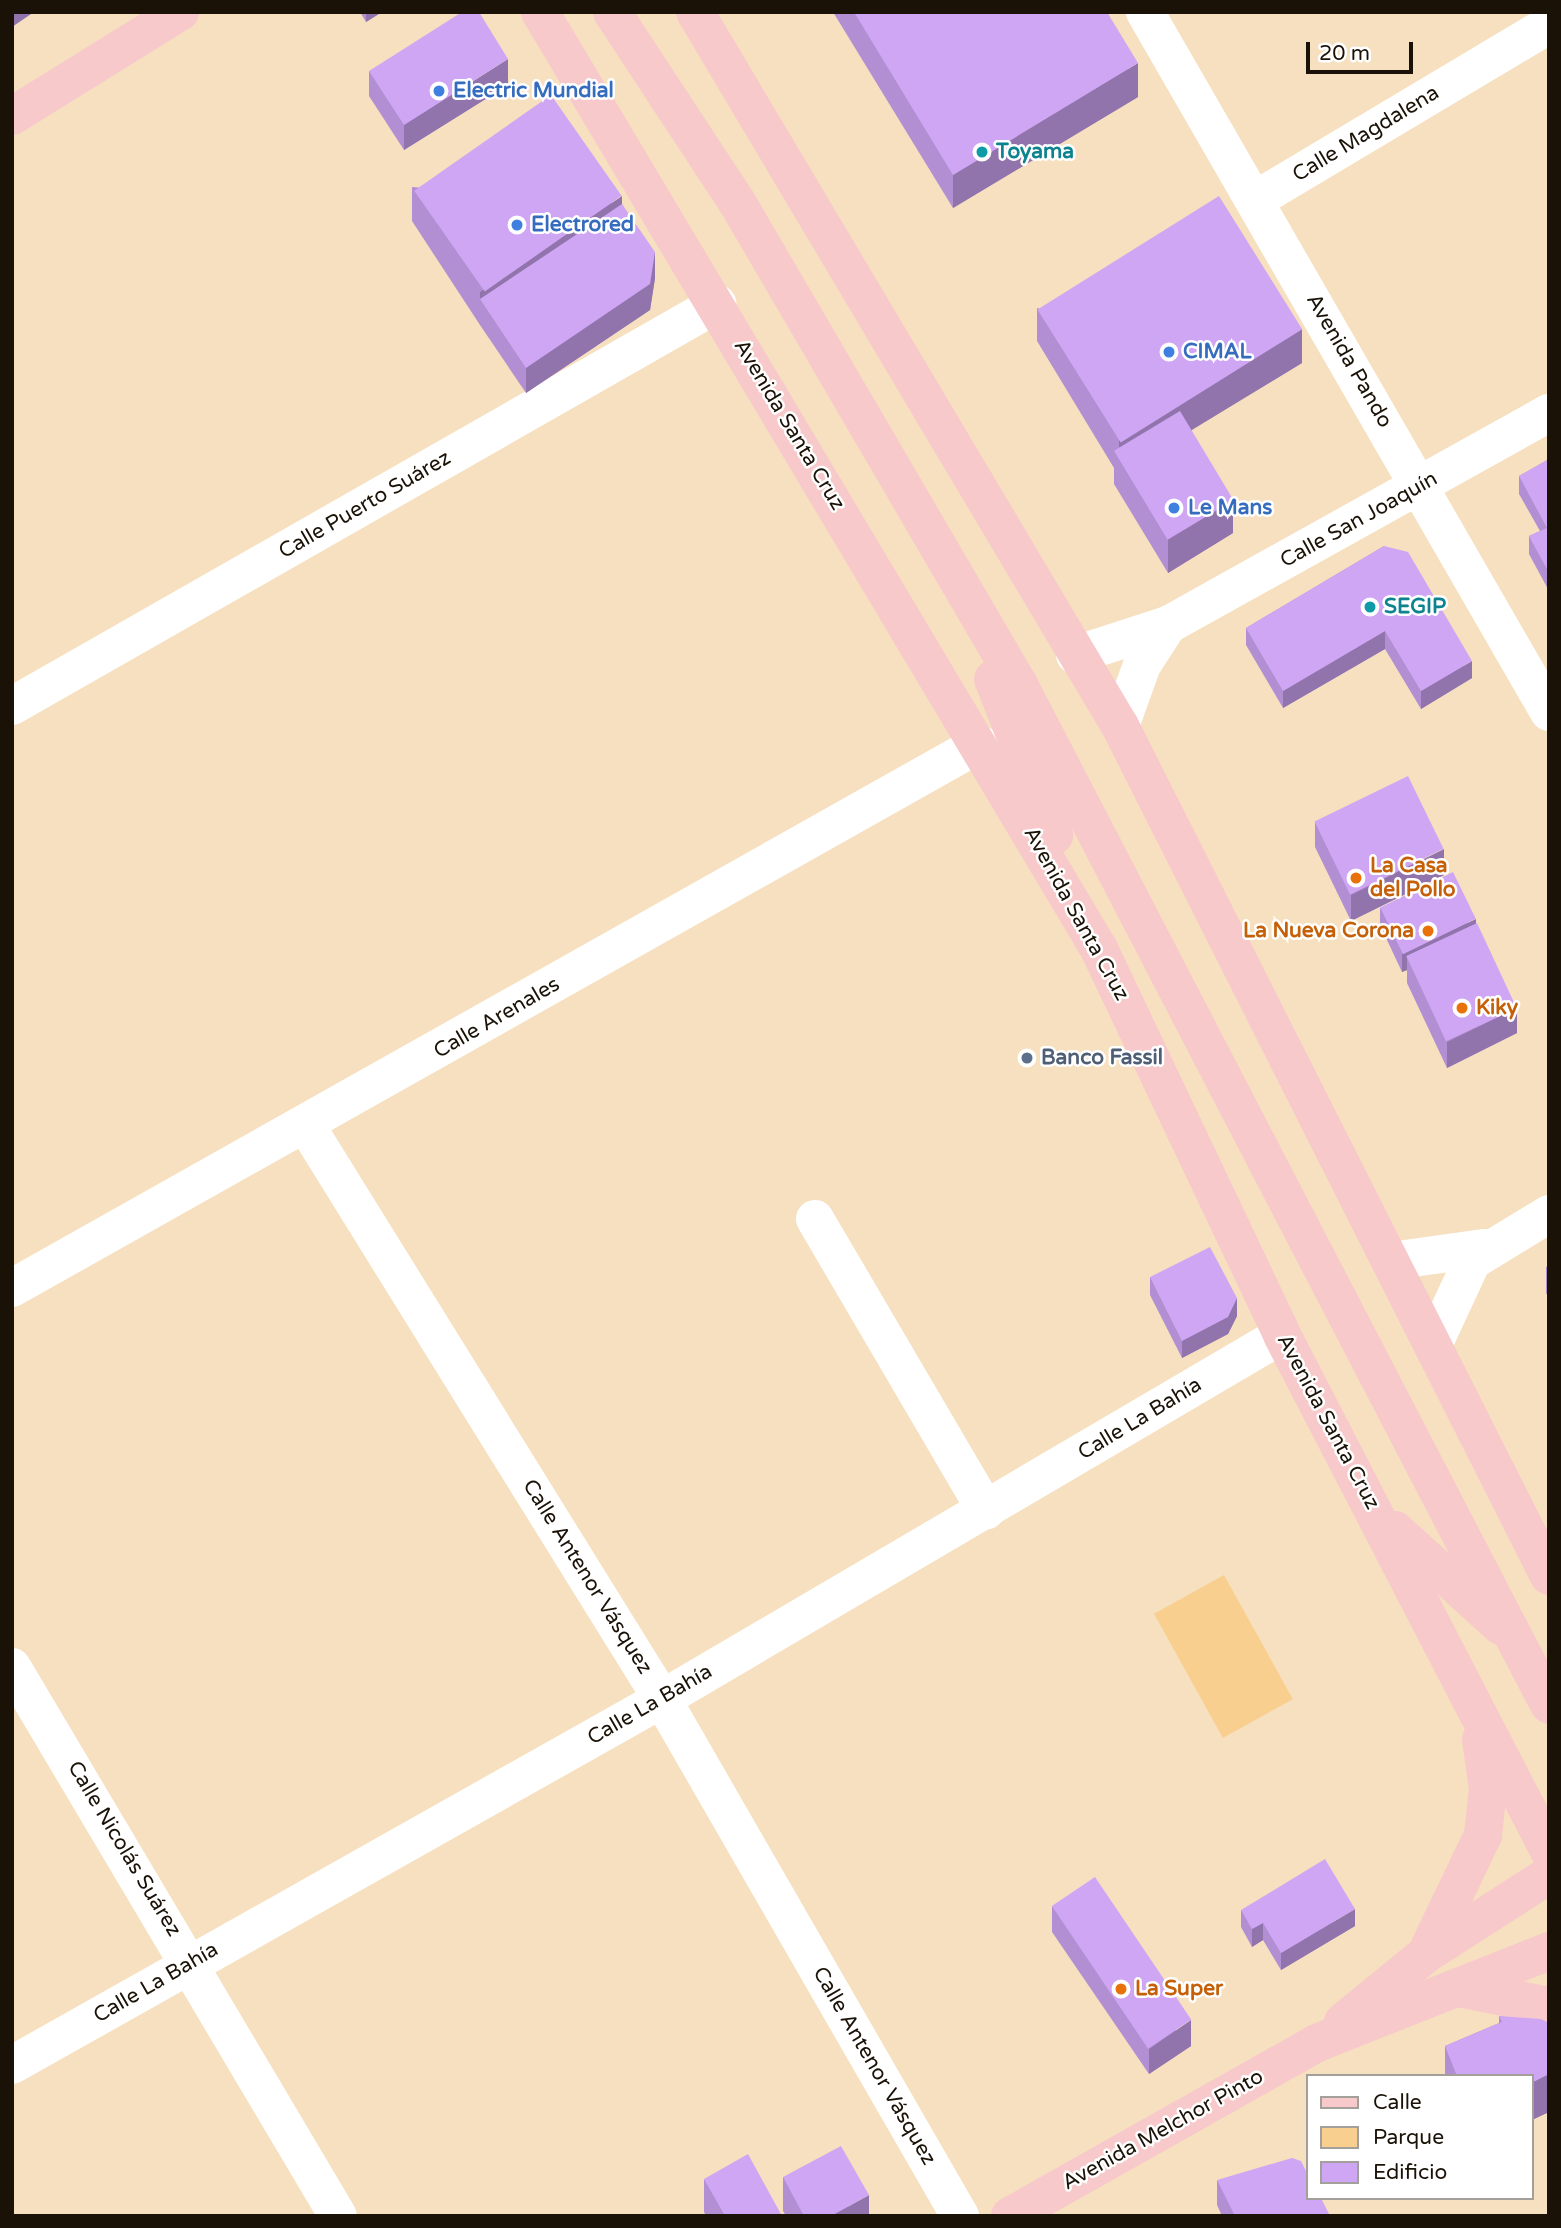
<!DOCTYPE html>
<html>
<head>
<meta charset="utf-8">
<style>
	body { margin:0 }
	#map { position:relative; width:1561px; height:2228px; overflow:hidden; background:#f6e0bf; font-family:"Varela Round",sans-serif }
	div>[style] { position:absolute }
	.green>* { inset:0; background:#f9cf8f; transform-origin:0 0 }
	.minor>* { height:38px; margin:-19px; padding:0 19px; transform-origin:19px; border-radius:19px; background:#fff }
	.major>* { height:38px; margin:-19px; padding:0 19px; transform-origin:19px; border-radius:19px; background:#f7c9cb }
	.wall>* { inset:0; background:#b28fd2 }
	.shaded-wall>* { inset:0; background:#9174ab }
	.building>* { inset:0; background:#cfa6f4; transform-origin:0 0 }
	.dots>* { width:19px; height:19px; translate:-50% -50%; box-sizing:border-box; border:4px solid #fff; border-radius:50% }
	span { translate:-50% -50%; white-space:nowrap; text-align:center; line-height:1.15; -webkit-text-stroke:5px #fff; paint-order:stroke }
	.shop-label { font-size:21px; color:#366cbe; font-weight:700 }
	.left { translate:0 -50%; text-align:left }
	.street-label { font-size:21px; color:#1a1207 }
	.culture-label { font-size:21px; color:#0d838f; font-weight:700 }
	.food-label { font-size:21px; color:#c56008; font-weight:700 }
	.right { translate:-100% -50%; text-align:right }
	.service-label { font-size:21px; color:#4e5e75; font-weight:700 }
	.frame { position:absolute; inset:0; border:14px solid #1a1207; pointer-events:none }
	.legend { position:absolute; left:1306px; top:2074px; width:228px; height:126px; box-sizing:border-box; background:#fff; border:2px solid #a3a09c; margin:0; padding:9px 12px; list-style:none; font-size:21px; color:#1a1207 }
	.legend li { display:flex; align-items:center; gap:14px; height:35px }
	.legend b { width:35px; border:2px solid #a3a09c }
	.scale { position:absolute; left:1306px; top:42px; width:107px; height:32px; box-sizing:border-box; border:4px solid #1a1207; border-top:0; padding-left:9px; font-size:21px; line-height:24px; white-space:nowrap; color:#1a1207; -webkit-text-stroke:5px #fff; paint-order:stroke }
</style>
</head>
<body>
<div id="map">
	<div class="green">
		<div style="left:1224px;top:1575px;width:142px;height:80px;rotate:61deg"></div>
	</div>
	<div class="minor">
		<div style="left:1145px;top:12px;width:808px;rotate:60.01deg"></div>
		<div style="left:1255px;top:200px;width:342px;rotate:-30.8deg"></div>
		<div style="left:1075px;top:655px;width:98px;rotate:-17.9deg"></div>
		<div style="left:1168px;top:625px;width:436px;rotate:-29.1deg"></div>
		<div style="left:12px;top:706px;width:812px;rotate:-29.69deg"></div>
		<div style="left:1120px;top:726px;width:65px;rotate:-70.2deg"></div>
		<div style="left:1142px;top:665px;width:48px;rotate:-57deg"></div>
		<div style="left:307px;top:1127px;width:673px;rotate:58.18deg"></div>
		<div style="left:662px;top:1699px;width:597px;rotate:60.04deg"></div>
		<div style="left:815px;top:1219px;width:338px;rotate:59.6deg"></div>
		<div style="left:1391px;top:1261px;width:95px;rotate:-7.9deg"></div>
		<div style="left:12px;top:1288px;width:1110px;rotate:-29.36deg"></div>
		<div style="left:1434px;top:1343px;width:90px;rotate:-65.1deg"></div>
		<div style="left:1472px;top:1261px;width:90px;rotate:-31.4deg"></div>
		<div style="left:12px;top:1667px;width:638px;rotate:59.3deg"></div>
		<div style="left:12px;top:2065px;width:746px;rotate:-29.38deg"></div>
		<div style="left:662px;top:1699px;width:719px;rotate:-30.42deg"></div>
	</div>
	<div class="major">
		<div style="left:540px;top:12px;width:1091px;rotate:59.18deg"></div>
		<div style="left:1099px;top:949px;width:427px;rotate:64.6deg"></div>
		<div style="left:1282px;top:1335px;width:581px;rotate:62.64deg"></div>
		<div style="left:612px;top:12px;width:227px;rotate:56.7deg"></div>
		<div style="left:737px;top:202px;width:559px;rotate:59.72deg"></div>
		<div style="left:1019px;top:685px;width:1149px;rotate:62.54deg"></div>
		<div style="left:695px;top:12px;width:831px;rotate:59.24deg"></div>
		<div style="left:1120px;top:726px;width:952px;rotate:63.22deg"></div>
		<div style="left:12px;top:116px;width:198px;rotate:-31.8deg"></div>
		<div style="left:993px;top:679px;width:168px;rotate:68.6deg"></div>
		<div style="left:1395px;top:1530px;width:143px;rotate:42.2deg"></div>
		<div style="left:1426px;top:1954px;width:132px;rotate:-64.4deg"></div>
		<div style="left:1483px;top:1835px;width:46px;rotate:-83.8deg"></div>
		<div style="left:1488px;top:1789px;width:50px;rotate:-98deg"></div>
		<div style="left:1459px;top:1988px;width:92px;rotate:11.3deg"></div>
		<div style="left:1343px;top:2022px;width:107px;rotate:-39.3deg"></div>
		<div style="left:1426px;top:1954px;width:146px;rotate:-32.7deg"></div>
		<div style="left:1010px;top:2216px;width:352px;rotate:-29.4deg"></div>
		<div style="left:1317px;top:2043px;width:250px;rotate:-21.6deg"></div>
	</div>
	<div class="wall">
		<div style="clip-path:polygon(360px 12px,382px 12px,366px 22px)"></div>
		<div style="clip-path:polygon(833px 12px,1107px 12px,1138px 97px,953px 208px)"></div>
		<div style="clip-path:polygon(369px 71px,508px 85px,404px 150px,369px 96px)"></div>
		<div style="clip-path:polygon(412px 187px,622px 204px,655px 278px,650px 310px,526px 393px,480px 325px,412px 221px)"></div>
		<div style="clip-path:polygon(1037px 308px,1302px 363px,1191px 430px,1233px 533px,1168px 573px,1114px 484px,1114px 468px,1037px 341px)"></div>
		<div style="clip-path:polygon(1549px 459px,1549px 591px,1529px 554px,1529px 536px,1540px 531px,1519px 494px,1519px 476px)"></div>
		<div style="clip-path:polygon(1384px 546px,1472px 678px,1421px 709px,1385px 649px,1283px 708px,1246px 645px,1246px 628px)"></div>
		<div style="clip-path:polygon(1315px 822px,1444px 875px,1351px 921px,1315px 847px)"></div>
		<div style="clip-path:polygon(1380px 908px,1476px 924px,1517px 1033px,1447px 1068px,1407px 983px,1407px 970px,1402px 972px,1380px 925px)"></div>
		<div style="clip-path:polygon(1549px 1266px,1549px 1298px,1546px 1293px,1546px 1267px)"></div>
		<div style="clip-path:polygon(1150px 1277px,1237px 1316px,1228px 1334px,1182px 1358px,1150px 1295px)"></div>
		<div style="clip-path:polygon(1052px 1906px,1191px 2046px,1149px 2074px,1052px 1932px)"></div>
		<div style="clip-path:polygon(1241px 1910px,1355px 1926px,1281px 1970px,1263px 1940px,1252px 1947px,1241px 1927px)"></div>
		<div style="clip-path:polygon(1499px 2016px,1549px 2023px,1549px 2112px,1534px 2119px,1534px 2115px,1531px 2116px,1531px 2076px,1445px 2076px,1445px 2046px,1499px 2023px)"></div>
		<div style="clip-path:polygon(783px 2177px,869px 2216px,786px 2216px,783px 2211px)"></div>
		<div style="clip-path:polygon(704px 2179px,782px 2216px,706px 2216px,704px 2212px)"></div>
		<div style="clip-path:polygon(1217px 2180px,1330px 2216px,1222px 2216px,1217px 2205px)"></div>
	</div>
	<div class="shaded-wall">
		<div style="clip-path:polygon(12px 12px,34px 12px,12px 27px)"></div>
		<div style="clip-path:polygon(366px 12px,382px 12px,366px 22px)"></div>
		<div style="clip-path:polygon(508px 59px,508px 85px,404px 150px,404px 125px)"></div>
		<div style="clip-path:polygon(1138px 63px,1138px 97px,953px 208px,953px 175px)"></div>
		<div style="clip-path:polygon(622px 196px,622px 229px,480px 299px,480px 292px)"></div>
		<div style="clip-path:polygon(655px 252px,655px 278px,650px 310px,526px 393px,526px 368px)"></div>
		<div style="clip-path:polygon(1302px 329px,1302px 363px,1126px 470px,1119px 457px,1119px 441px)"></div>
		<div style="clip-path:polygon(1233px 500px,1233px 533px,1168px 573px,1168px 539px)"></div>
		<div style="clip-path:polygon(1385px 631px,1385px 649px,1283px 708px,1283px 691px)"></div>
		<div style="clip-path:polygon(1472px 661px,1472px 678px,1421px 709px,1421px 691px)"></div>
		<div style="clip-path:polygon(1444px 849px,1444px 875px,1351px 921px,1351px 895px)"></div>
		<div style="clip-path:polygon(1476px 919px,1476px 937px,1407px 958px,1407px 970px,1402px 972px,1402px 954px)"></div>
		<div style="clip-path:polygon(1517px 1008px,1517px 1033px,1447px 1068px,1447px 1042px)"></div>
		<div style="clip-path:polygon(1237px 1298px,1237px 1316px,1228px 1334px,1182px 1358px,1182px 1341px)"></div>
		<div style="clip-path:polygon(1355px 1909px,1355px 1926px,1281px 1970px,1281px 1953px)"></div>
		<div style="clip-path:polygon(1263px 1923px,1263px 1940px,1252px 1947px,1252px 1929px)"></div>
		<div style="clip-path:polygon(1191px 2020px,1191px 2046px,1149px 2074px,1149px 2049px)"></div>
		<div style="clip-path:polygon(1549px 2074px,1549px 2112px,1534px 2119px,1534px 2115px,1531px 2116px,1531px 2083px)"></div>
		<div style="clip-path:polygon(869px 2195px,869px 2216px,831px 2216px)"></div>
	</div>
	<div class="building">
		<div style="clip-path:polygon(462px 12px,479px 12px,508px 59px,404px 125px,369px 71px)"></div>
		<div style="clip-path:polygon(854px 12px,1107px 12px,1138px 63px,953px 175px)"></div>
		<div style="left:551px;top:95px;width:123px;height:167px;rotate:55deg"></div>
		<div style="left:1219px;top:196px;width:157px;height:214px;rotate:58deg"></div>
		<div style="clip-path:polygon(622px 204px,655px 252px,650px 284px,526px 368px,480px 299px)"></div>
		<div style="left:1180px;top:411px;width:104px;height:77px;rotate:59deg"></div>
		<div style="clip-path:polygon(1549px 459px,1549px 573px,1529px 536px,1547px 528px,1519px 476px)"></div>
		<div style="clip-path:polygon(1384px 546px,1408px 552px,1472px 661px,1421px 691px,1385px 631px,1283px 691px,1246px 628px)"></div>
		<div style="left:1408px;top:776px;width:81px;height:104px;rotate:64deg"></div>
		<div style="left:1453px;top:872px;width:52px;height:81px;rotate:64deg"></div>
		<div style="left:1477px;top:923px;width:94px;height:78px;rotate:65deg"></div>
		<div style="clip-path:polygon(1210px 1247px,1237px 1298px,1228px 1317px,1182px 1341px,1150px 1277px)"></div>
		<div style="clip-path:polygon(1325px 1859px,1355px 1909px,1281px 1953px,1263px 1923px,1252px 1929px,1241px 1910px)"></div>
		<div style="left:1095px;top:1877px;width:172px;height:52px;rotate:56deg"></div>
		<div style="clip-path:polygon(1499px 2016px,1541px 2019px,1549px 2023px,1549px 2074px,1531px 2083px,1531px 2076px,1527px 2076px,1526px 2074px,1523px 2076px,1457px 2076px,1445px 2046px,1502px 2022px)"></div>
		<div style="clip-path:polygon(841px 2146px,869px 2195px,831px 2216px,804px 2216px,783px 2177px)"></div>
		<div style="clip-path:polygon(748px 2154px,782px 2216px,725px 2216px,704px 2179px)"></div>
		<div style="clip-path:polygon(1292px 2158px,1301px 2161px,1307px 2173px,1307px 2198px,1321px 2198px,1330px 2216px,1235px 2216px,1217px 2180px)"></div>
	</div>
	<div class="dots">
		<div style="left:439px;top:91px;background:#3f7fe0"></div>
		<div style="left:982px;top:152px;background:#0f9aa8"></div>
		<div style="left:517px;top:225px;background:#3f7fe0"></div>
		<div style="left:1169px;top:352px;background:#3f7fe0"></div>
		<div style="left:1174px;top:508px;background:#3f7fe0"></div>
		<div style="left:1370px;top:607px;background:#0f9aa8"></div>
		<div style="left:1356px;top:878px;background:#e8710a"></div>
		<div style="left:1428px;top:931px;background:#e8710a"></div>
		<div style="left:1462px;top:1008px;background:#e8710a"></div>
		<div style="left:1027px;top:1058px;background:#5c6f8a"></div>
		<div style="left:1121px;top:1989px;background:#e8710a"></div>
	</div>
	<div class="shop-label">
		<span class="left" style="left:453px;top:91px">Electric Mundial</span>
		<span class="left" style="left:531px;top:225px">Electrored</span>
		<span class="left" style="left:1183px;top:352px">CIMAL</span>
		<span class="left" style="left:1188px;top:508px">Le Mans</span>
	</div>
	<div class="street-label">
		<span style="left:1366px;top:134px;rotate:-31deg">Calle Magdalena</span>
		<span style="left:1349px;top:361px;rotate:60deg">Avenida Pando</span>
		<span style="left:789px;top:425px;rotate:59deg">Avenida Santa Cruz</span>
		<span style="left:365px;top:505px;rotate:-30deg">Calle Puerto Suárez</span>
		<span style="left:1359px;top:520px;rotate:-29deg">Calle San Joaquín</span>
		<span style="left:1076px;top:914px;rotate:61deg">Avenida Santa Cruz</span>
		<span style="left:497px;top:1018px;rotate:-30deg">Calle Arenales</span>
		<span style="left:1140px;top:1419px;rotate:-31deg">Calle La Bahía</span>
		<span style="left:1328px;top:1422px;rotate:62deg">Avenida Santa Cruz</span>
		<span style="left:587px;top:1577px;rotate:58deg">Calle Antenor Vásquez</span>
		<span style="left:650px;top:1705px;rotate:-30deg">Calle La Bahía</span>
		<span style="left:124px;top:1849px;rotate:59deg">Calle Nicolás Suárez</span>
		<span style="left:156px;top:1983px;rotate:-30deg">Calle La Bahía</span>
		<span style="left:874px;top:2066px;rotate:60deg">Calle Antenor Vásquez</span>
		<span style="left:1163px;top:2130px;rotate:-29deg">Avenida Melchor Pinto</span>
	</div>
	<div class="culture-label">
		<span class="left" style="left:996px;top:152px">Toyama</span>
		<span class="left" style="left:1384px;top:607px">SEGIP</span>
	</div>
	<div class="food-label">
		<span class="left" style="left:1370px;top:878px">La Casa<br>del Pollo</span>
		<span class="right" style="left:1414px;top:931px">La Nueva Corona</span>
		<span class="left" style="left:1476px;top:1008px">Kiky</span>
		<span class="left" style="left:1135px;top:1989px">La Super</span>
	</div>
	<div class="service-label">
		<span class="left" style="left:1041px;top:1058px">Banco Fassil</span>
	</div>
	<div class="frame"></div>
	<ul class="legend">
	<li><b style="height:9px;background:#f7c9cb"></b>Calle</li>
	<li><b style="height:19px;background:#f9cf8f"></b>Parque</li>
	<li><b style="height:19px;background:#cfa6f4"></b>Edificio</li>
	</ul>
	<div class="scale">20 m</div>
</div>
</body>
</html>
